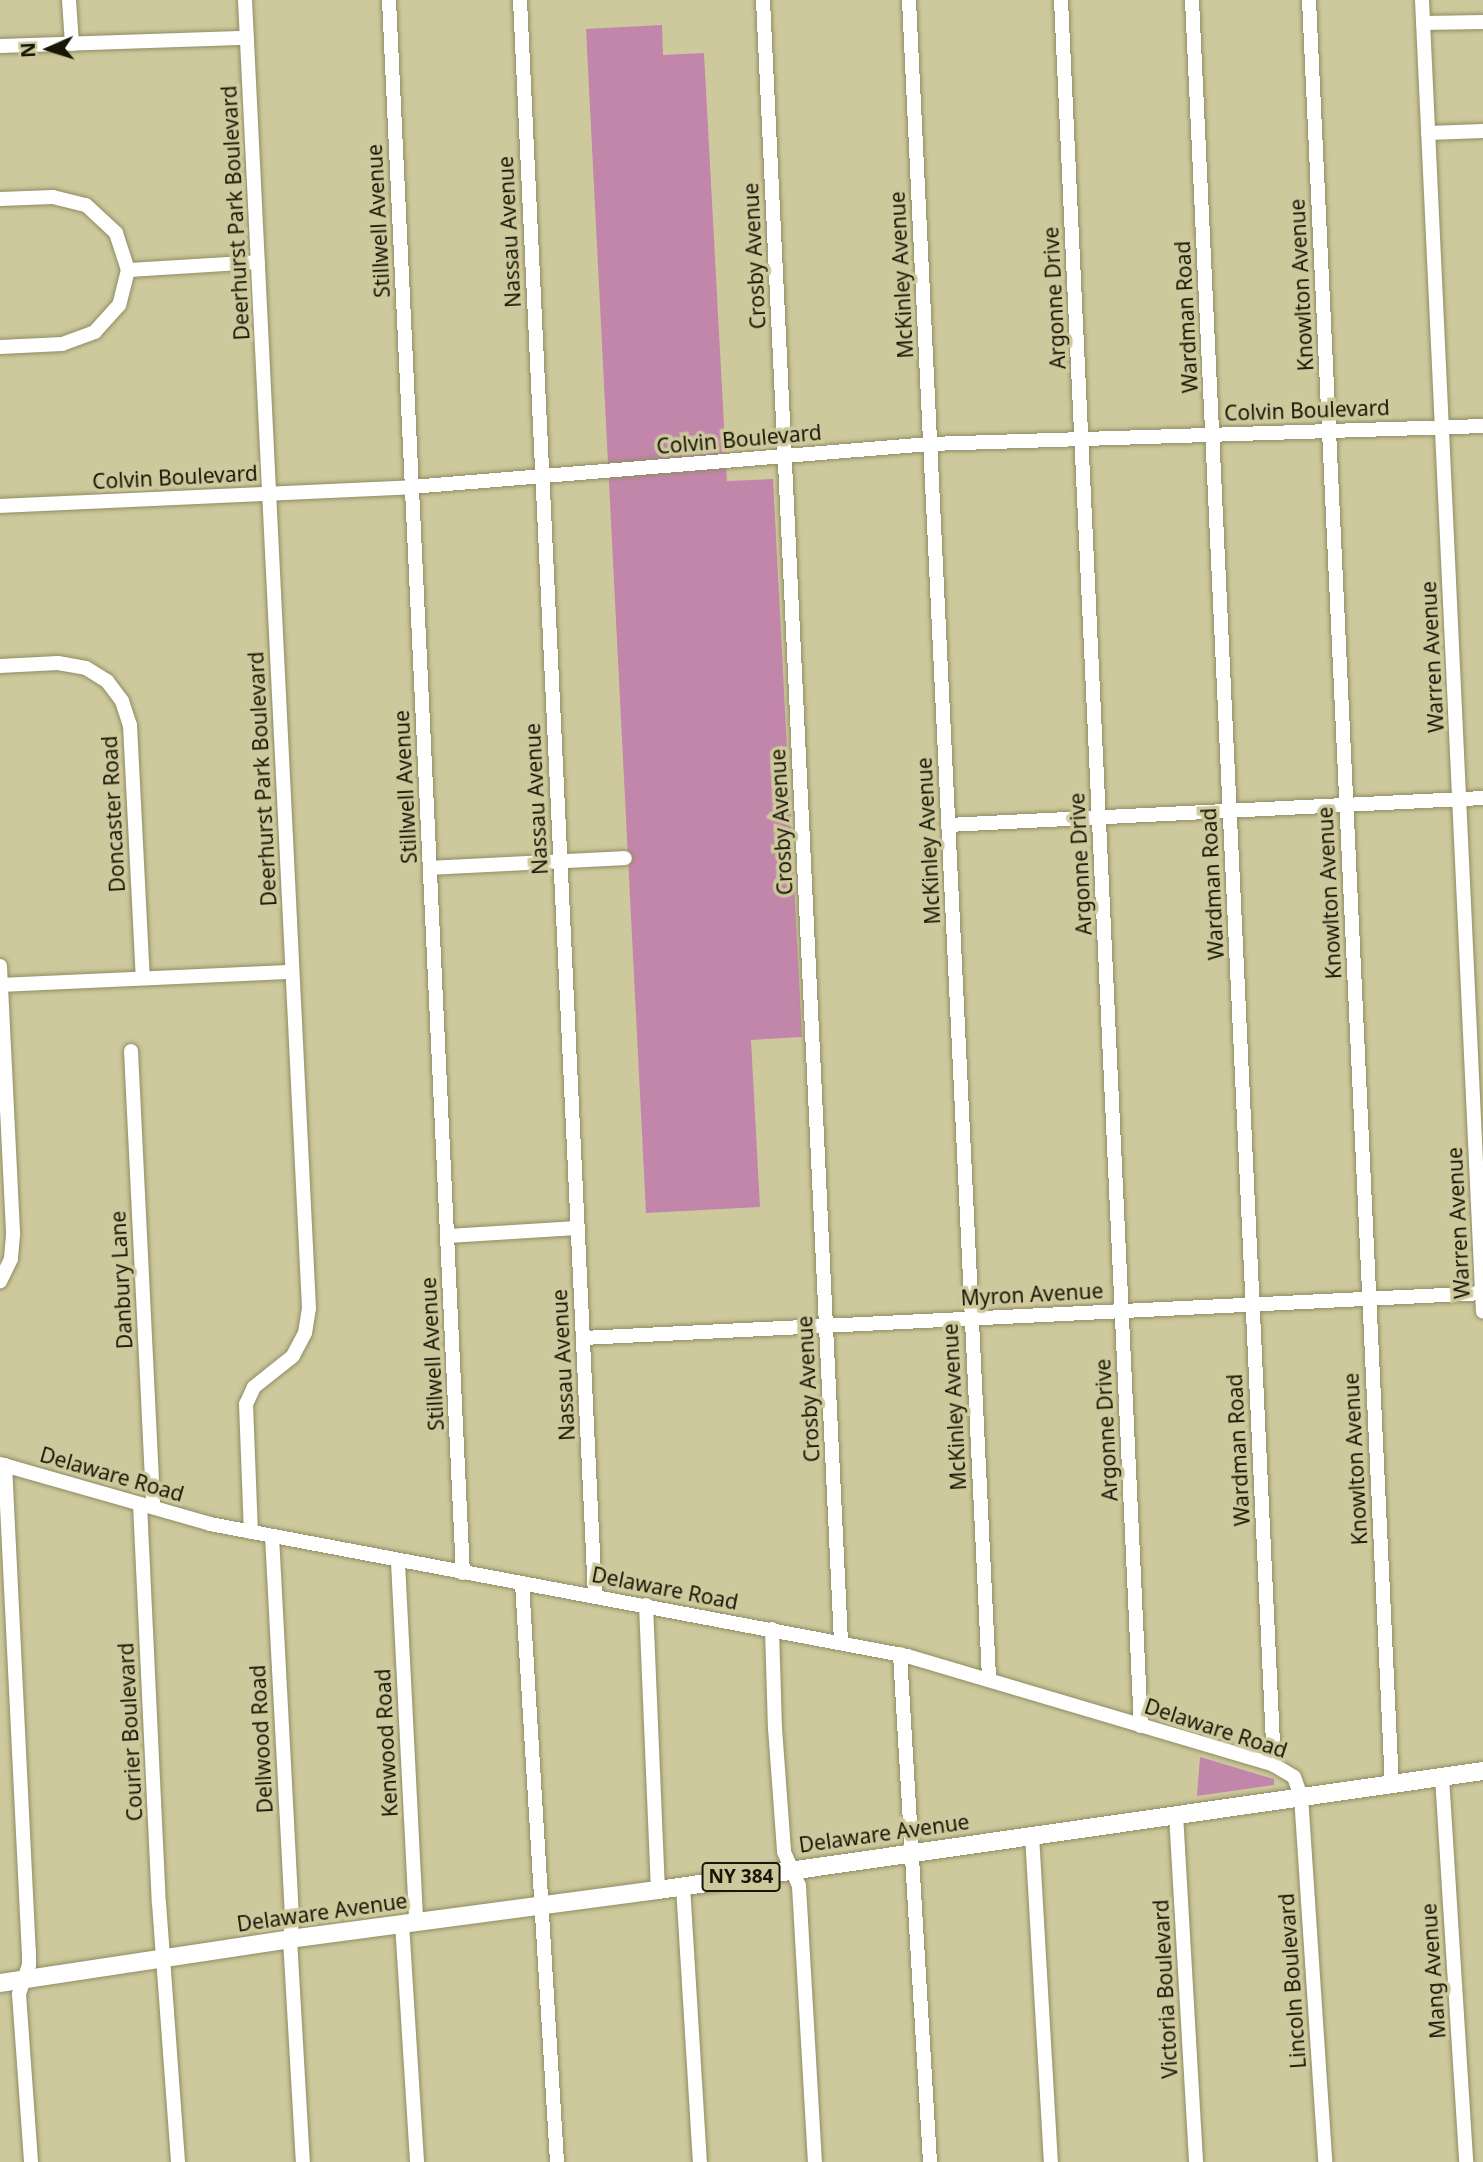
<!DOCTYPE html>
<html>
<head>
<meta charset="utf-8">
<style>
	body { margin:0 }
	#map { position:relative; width:1483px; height:2162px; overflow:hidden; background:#cec99d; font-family:"Noto Sans",sans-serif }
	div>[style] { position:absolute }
	.green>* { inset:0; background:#c386ab }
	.roads { filter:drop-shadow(0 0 2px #908c62) drop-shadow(0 0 2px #908c62) }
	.minor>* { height:14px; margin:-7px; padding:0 7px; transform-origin:7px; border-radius:7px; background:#fff }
	.major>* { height:18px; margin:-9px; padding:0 9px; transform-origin:9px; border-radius:9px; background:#fff }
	span { translate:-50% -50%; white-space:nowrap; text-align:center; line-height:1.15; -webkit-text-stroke:7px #cec99d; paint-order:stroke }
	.shield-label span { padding:2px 5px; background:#cec99d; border:2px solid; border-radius:5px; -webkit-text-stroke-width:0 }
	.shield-label { font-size:19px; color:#181606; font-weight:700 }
	.street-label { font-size:21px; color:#181606 }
	.north { position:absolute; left:14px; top:14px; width:70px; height:70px; -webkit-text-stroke:5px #cec99d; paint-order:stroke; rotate:267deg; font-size:19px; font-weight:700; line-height:28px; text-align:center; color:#181606 }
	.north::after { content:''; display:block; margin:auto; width:24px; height:32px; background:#181606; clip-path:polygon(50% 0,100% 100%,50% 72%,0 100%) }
</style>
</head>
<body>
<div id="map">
	<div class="green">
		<div style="clip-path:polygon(662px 25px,663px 55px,704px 53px,727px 481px,773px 479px,802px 1037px,751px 1040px,760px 1207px,646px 1213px,586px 29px)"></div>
		<div style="clip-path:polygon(1200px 1757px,1274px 1779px,1274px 1785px,1197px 1796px)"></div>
	</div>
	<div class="roads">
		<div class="minor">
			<div style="left:69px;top:0;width:44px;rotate:86.1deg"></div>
			<div style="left:245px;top:0;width:1310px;rotate:87.2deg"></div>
			<div style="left:309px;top:1308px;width:25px;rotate:99deg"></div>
			<div style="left:305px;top:1333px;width:26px;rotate:118deg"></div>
			<div style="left:293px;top:1356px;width:50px;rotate:141.5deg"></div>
			<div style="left:254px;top:1387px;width:19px;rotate:115deg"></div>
			<div style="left:246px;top:1404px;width:128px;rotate:87.8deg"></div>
			<div style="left:389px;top:0;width:1575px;rotate:87.31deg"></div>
			<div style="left:520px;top:0;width:1598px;rotate:87.31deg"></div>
			<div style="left:763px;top:0;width:1645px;rotate:87.28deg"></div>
			<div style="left:909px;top:0;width:1682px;rotate:87.27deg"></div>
			<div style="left:1061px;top:0;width:1728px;rotate:87.35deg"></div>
			<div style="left:1192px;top:0;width:1767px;rotate:87.34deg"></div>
			<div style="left:1309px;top:0;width:1786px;rotate:87.34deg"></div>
			<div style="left:1422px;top:0;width:1313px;rotate:87.34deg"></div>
			<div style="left:1423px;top:23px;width:60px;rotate:-1deg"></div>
			<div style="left:0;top:46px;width:247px;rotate:-1.9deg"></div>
			<div style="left:1428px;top:133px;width:55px;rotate:-2.1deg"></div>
			<div style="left:0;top:199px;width:53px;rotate:-2.2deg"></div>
			<div style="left:53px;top:197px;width:34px;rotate:14deg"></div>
			<div style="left:86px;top:205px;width:41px;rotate:43deg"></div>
			<div style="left:116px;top:233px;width:39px;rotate:72deg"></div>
			<div style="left:128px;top:270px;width:36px;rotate:104deg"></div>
			<div style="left:119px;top:305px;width:36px;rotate:132deg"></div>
			<div style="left:95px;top:332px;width:35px;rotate:160deg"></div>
			<div style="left:62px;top:344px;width:62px;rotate:177.2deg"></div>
			<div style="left:128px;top:270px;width:130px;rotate:-3.5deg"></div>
			<div style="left:0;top:506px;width:411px;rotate:-2.6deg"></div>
			<div style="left:411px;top:487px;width:521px;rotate:-4.74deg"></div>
			<div style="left:930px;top:444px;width:553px;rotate:-1.86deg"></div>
			<div style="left:0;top:666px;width:58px;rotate:-3deg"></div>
			<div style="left:58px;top:663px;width:28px;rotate:10deg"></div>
			<div style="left:86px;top:668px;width:25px;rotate:32deg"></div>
			<div style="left:107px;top:681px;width:25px;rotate:53deg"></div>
			<div style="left:122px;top:701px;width:25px;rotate:72deg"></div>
			<div style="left:130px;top:725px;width:253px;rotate:87.1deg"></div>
			<div style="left:948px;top:825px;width:536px;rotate:-2.89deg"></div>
			<div style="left:430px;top:868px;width:195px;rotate:-2.9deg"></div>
			<div style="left:0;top:966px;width:269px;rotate:87.2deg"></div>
			<div style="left:13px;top:1235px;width:24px;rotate:95deg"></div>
			<div style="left:11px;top:1259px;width:25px;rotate:116deg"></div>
			<div style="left:1px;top:985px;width:291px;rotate:-2.6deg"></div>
			<div style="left:131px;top:1051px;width:457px;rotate:87.2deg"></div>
			<div style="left:447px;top:1236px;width:131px;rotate:-3.5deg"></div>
			<div style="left:583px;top:1338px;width:901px;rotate:-2.86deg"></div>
			<div style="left:0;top:1464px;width:218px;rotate:15.9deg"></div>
			<div style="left:210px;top:1524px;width:709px;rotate:10.72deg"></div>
			<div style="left:907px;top:1656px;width:383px;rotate:16.5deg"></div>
			<div style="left:1274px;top:1765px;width:23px;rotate:31deg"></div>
			<div style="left:1294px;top:1777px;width:20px;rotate:70deg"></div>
			<div style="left:1301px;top:1796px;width:367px;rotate:86.2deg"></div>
			<div style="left:5px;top:1465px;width:487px;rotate:87.2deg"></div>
			<div style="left:29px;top:1951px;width:14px;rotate:90deg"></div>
			<div style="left:29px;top:1965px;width:31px;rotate:109deg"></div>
			<div style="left:19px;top:1994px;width:168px;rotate:85.9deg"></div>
			<div style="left:140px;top:1504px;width:399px;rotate:87.3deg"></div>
			<div style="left:159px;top:1903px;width:260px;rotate:85.8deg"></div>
			<div style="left:272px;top:1536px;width:386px;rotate:87deg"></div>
			<div style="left:292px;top:1921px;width:18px;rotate:96deg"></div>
			<div style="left:290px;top:1939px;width:223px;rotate:86.7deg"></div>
			<div style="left:398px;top:1562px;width:359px;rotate:87.1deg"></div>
			<div style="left:522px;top:1583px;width:580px;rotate:86.54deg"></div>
			<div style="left:646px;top:1605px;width:285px;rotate:87.6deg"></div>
			<div style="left:772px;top:1629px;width:99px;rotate:88.3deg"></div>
			<div style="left:775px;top:1728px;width:124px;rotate:85.8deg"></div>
			<div style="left:784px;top:1852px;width:37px;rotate:66deg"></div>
			<div style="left:799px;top:1886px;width:276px;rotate:86.7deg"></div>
			<div style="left:900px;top:1654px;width:509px;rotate:86.62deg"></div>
			<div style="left:1442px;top:1777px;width:386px;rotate:86.4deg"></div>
			<div style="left:1176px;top:1814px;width:349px;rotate:86.7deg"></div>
			<div style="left:1032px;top:1835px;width:328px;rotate:86.7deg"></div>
			<div style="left:683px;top:1886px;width:277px;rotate:86.5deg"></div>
			<div style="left:402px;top:1923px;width:239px;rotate:86.4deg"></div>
		</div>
		<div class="major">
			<div style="left:0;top:1983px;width:293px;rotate:-8.6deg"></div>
			<div style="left:290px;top:1939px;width:371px;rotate:-7.6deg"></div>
			<div style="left:658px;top:1890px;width:834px;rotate:-8.21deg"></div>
		</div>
	</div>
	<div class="shield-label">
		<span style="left:741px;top:1877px">NY 384</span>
	</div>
	<div class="street-label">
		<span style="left:235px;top:213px;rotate:-93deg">Deerhurst Park Boulevard</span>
		<span style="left:378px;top:221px;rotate:-93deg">Stillwell Avenue</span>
		<span style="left:509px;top:232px;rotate:-93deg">Nassau Avenue</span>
		<span style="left:754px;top:256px;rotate:-93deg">Crosby Avenue</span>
		<span style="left:901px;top:275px;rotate:-93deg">McKinley Avenue</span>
		<span style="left:1301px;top:285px;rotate:-93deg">Knowlton Avenue</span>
		<span style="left:1054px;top:298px;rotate:-93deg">Argonne Drive</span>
		<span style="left:1186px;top:317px;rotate:-93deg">Wardman Road</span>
		<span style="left:1307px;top:410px;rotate:-2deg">Colvin Boulevard</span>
		<span style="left:739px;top:439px;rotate:-5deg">Colvin Boulevard</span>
		<span style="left:175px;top:477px;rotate:-3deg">Colvin Boulevard</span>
		<span style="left:1432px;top:657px;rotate:-93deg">Warren Avenue</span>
		<span style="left:262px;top:779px;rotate:-93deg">Deerhurst Park Boulevard</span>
		<span style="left:405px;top:787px;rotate:-93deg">Stillwell Avenue</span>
		<span style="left:536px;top:799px;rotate:-93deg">Nassau Avenue</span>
		<span style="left:113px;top:814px;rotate:-93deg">Doncaster Road</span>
		<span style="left:781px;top:822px;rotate:-93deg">Crosby Avenue</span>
		<span style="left:928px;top:841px;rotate:-93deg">McKinley Avenue</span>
		<span style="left:1080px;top:864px;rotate:-93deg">Argonne Drive</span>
		<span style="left:1212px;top:884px;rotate:-93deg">Wardman Road</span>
		<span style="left:1329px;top:893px;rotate:-93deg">Knowlton Avenue</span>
		<span style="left:1458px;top:1223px;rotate:-93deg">Warren Avenue</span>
		<span style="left:121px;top:1280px;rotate:-93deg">Danbury Lane</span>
		<span style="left:1032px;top:1294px;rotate:-3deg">Myron Avenue</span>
		<span style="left:432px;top:1354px;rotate:-93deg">Stillwell Avenue</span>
		<span style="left:563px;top:1365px;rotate:-93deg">Nassau Avenue</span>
		<span style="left:808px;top:1389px;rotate:-93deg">Crosby Avenue</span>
		<span style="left:954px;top:1407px;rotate:-93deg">McKinley Avenue</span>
		<span style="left:1106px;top:1430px;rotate:-93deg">Argonne Drive</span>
		<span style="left:1238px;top:1450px;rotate:-93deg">Wardman Road</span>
		<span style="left:1355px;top:1459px;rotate:-93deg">Knowlton Avenue</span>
		<span style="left:112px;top:1474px;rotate:16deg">Delaware Road</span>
		<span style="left:665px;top:1588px;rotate:11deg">Delaware Road</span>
		<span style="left:1216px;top:1728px;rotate:18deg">Delaware Road</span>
		<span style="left:130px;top:1732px;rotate:-93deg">Courier Boulevard</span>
		<span style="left:261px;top:1739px;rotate:-93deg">Dellwood Road</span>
		<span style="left:386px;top:1743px;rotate:-93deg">Kenwood Road</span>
		<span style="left:884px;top:1833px;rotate:-8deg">Delaware Avenue</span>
		<span style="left:322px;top:1912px;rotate:-8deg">Delaware Avenue</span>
		<span style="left:1433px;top:1971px;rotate:-94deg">Mang Avenue</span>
		<span style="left:1292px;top:1981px;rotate:-94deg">Lincoln Boulevard</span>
		<span style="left:1165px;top:1989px;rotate:-93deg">Victoria Boulevard</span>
	</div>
	<div class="north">N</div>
</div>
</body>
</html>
